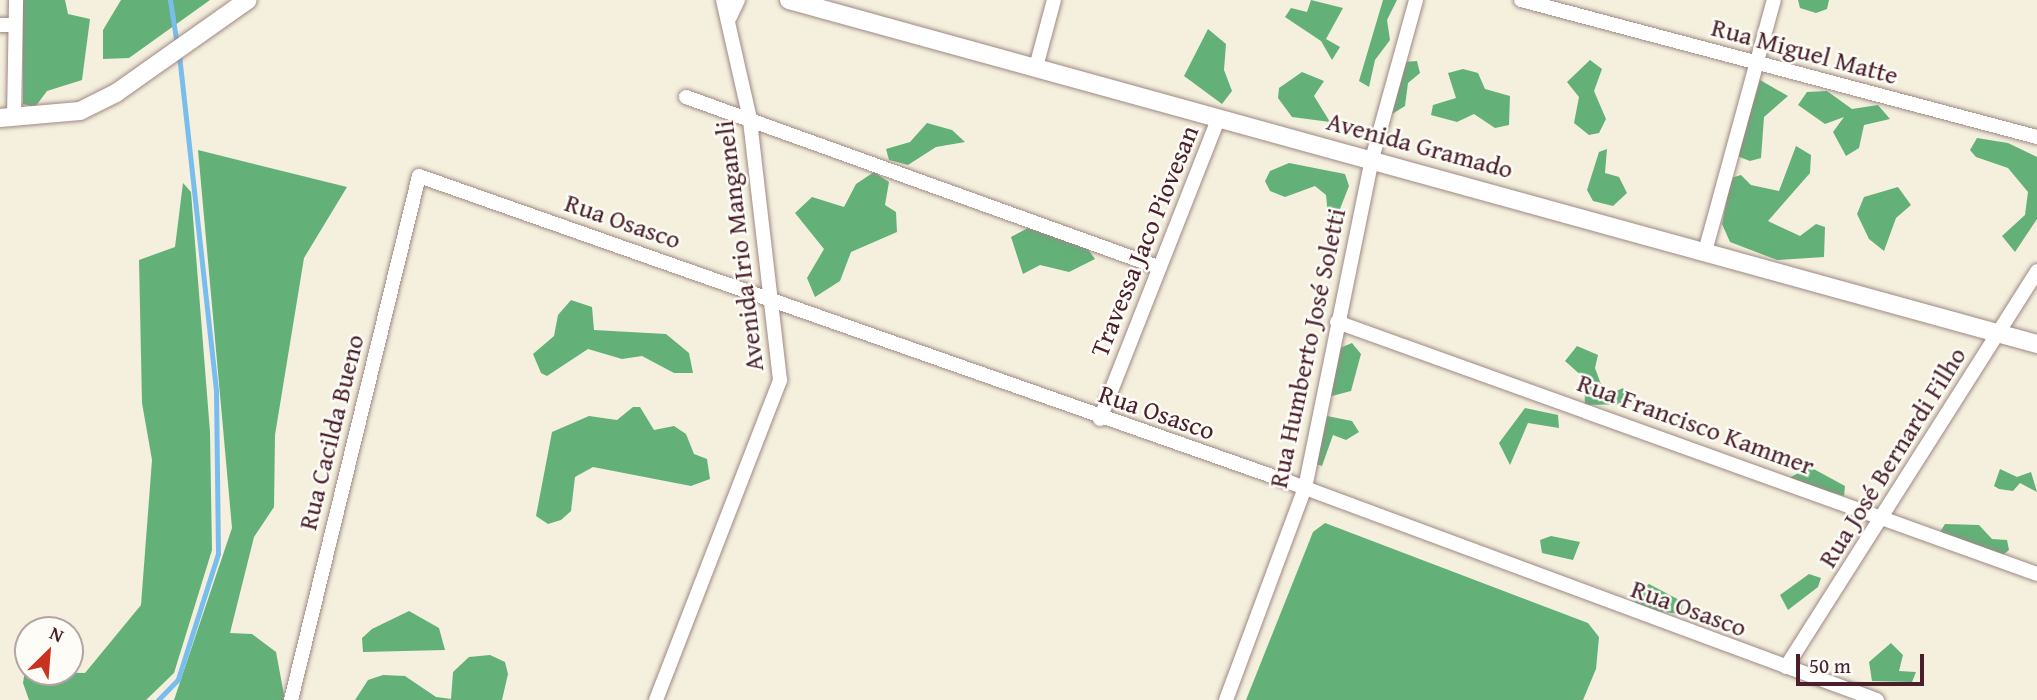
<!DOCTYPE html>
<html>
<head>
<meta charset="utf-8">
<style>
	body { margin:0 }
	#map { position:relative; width:2037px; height:700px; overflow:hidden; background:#f4f0dd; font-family:"Gentium Book Plus",serif }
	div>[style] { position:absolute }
	.forest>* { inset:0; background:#63b079 }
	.stream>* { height:5px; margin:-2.5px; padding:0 2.5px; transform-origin:2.5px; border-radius:2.5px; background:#79bdef }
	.roads { filter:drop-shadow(0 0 2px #9f8884) drop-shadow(0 0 2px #9f8884) }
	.minor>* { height:14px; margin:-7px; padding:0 7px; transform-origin:7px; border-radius:7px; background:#fff }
	.tertiary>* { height:18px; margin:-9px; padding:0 9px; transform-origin:9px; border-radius:9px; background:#fff }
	span { translate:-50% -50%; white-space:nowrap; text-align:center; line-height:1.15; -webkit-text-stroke:5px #fdfcf7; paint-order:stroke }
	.street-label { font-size:26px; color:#4a1f2b }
	.north { position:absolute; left:14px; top:616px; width:70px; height:70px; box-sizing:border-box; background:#fdfcf7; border:2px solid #b5a4a5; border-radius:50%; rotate:25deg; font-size:19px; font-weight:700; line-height:28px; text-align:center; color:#4a1f2b }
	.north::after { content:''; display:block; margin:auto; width:24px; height:32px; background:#c8321e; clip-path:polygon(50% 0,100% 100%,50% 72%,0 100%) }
	.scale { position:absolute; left:1796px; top:654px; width:128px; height:32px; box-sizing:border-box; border:4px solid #4a1f2b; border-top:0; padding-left:9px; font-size:21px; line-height:24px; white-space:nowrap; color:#4a1f2b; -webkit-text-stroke:5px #fdfcf7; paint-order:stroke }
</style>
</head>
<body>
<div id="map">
	<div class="forest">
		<div style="clip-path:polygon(23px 0,65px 0,68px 14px,90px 19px,82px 80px,47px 91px,35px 107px,23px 104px)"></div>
		<div style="clip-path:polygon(121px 0,210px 0,129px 58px,103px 59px,103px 30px)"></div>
		<div style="clip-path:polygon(1311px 0,1343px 8px,1326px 39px,1340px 47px,1332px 60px,1321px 41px,1285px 17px,1291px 8px,1307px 12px)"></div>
		<div style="clip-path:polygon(1383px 0,1397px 0,1387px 20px,1390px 40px,1375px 60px,1369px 87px,1359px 81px)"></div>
		<div style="clip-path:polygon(1798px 0,1829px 0,1827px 9px,1816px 13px,1800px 8px)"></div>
		<div style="clip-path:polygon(1208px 29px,1226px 44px,1224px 70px,1232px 91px,1222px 104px,1184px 76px)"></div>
		<div style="clip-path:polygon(1590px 60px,1602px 69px,1594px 91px,1606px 119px,1599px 133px,1589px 135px,1574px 123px,1579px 97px,1567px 82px)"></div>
		<div style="clip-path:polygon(1417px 61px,1420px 73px,1408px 83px,1405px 106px,1392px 114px,1404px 62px)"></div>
		<div style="clip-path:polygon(1463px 69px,1478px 73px,1485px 89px,1510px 96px,1509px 125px,1495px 128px,1474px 114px,1457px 122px,1431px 115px,1433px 105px,1456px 98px,1448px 73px)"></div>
		<div style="clip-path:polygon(1302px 72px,1324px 81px,1314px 96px,1330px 122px,1292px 117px,1278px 98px,1279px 88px)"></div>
		<div style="clip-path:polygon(1760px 80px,1788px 96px,1764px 117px,1761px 158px,1750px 161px,1737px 156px)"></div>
		<div style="clip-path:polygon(1827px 91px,1852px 109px,1878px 105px,1890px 119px,1864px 125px,1859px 148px,1846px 156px,1833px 132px,1844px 117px,1825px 124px,1798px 105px,1807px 92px)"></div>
		<div style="clip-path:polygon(927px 123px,952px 130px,965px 142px,936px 147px,908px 165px,889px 160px,886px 149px,910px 142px)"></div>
		<div style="clip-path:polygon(1977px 138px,2008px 143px,2037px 157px,2037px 219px,2015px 252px,2002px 236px,2025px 215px,2028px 192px,2008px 168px,1976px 157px,1970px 150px)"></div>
		<div style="clip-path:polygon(1796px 146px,1811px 155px,1810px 173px,1768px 221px,1800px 236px,1816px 224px,1825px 227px,1824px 257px,1777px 260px,1730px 242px,1722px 224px,1731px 178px,1741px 175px,1751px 185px,1779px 191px)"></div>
		<div style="clip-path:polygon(1607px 149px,1605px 173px,1619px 177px,1627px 193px,1613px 206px,1593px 201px,1587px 190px,1599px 152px)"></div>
		<div style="clip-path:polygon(198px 150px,347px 187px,304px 258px,275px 435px,274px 507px,254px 537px,230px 633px,252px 634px,276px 652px,285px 700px,174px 700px,232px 528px)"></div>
		<div style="clip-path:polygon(1289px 163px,1345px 174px,1349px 186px,1336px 219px,1328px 215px,1326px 195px,1315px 186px,1285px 197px,1270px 191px,1265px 181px,1270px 171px)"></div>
		<div style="clip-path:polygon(874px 172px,889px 182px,885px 205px,896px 212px,897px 232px,851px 252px,840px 281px,815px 297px,807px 278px,824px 249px,795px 213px,812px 197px,844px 207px,856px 184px)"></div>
		<div style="clip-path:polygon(183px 183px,191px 192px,210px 432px,212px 550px,174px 673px,146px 700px,29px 700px,23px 683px,26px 663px,28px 672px,85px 673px,141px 605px,152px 460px,142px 403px,139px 260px,175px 247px)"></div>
		<div style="clip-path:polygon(1898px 187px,1911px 205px,1896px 218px,1884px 251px,1869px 239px,1857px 214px,1864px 197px)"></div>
		<div style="clip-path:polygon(1030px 227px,1085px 245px,1095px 259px,1069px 272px,1040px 265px,1023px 274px,1011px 237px)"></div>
		<div style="clip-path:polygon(571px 300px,592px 307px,594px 330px,666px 334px,689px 353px,693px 373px,674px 373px,642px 356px,622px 359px,588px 349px,547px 376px,541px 373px,533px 354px,554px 336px,558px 315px)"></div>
		<div style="clip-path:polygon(1352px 343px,1361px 354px,1351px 391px,1328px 397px,1340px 348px)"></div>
		<div style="clip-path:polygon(1577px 346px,1598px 355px,1595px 368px,1602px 387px,1612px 393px,1623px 388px,1633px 404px,1585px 405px,1584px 378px,1565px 361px)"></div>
		<div style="clip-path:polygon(633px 407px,640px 407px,654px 430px,674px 426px,686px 434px,694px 454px,707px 459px,710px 479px,691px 486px,593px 467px,575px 477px,571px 511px,561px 520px,548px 524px,536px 516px,552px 432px,589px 416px,617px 420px)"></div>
		<div style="clip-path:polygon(1525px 408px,1558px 415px,1559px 428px,1528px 423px,1510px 465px,1499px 443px)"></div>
		<div style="clip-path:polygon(1322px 415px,1352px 421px,1359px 432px,1346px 440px,1333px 435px,1322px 466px,1316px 464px)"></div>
		<div style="clip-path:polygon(1810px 467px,1845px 486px,1844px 496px,1787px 479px)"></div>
		<div style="clip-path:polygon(2000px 469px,2017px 477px,2031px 472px,2037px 492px,2020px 483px,2013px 491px,1999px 489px,1994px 486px)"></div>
		<div style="clip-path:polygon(1325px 523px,1588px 623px,1599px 637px,1596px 669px,1583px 700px,1246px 700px,1313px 532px)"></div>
		<div style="clip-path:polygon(1945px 524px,1979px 525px,1992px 539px,2007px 540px,2009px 550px,2003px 555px,1940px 532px)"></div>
		<div style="clip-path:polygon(1551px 536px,1580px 542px,1573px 560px,1542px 553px,1540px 540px)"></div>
		<div style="clip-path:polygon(1809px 574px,1821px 578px,1818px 587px,1788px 610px,1780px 595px)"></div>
		<div style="clip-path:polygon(1649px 584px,1683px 602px,1681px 614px,1637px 609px,1633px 594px)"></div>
		<div style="clip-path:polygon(409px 611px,439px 628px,445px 650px,363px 652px,362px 638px,372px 629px)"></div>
		<div style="clip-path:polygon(1891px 643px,1903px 655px,1899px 671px,1916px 672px,1912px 682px,1872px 681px,1869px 662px)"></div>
		<div style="clip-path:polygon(490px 655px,505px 662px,508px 674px,502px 700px,355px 700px,368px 680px,383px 675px,405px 676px,436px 697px,451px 699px,453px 672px,469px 657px)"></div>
	</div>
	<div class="stream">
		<div style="left:170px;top:0;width:46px;rotate:81.2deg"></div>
		<div style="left:158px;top:700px;width:29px;rotate:-46deg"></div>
		<div style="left:178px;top:679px;width:131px;rotate:-72.3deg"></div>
		<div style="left:218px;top:554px;width:164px;rotate:-90.7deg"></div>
		<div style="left:216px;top:390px;width:337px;rotate:-96.3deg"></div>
	</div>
	<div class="roads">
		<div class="minor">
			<div style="left:1521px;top:0;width:534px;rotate:14.87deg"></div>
			<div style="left:730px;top:17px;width:19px;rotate:-65deg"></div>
			<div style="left:0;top:25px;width:15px"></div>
			<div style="left:1036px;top:67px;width:69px;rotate:-75deg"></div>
			<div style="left:686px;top:97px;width:502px;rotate:19.81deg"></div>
			<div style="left:14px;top:118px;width:118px;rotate:-89deg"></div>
			<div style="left:1706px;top:248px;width:257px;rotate:-74.7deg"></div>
			<div style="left:1337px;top:322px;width:744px;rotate:19.8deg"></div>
			<div style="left:1100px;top:419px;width:321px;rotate:-68.5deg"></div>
			<div style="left:1786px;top:667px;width:469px;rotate:-57.6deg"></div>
			<div style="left:291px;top:700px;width:539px;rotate:-76.27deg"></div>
			<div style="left:419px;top:176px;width:922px;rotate:19.38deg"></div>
			<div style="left:1289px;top:482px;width:627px;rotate:20.34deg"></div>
			<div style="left:656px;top:700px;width:343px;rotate:-68.8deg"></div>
			<div style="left:780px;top:380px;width:263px;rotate:-96.6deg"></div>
			<div style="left:750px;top:119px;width:122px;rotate:-102.8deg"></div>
			<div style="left:1226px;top:700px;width:226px;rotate:-69.6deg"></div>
			<div style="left:1305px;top:488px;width:336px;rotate:-78.5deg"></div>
			<div style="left:1372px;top:159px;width:165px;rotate:-74.5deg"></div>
		</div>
		<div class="tertiary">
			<div style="left:789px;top:0;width:1295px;rotate:15.41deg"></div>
			<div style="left:0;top:118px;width:80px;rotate:-5deg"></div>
			<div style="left:80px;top:111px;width:40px;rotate:-26.6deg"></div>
			<div style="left:116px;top:93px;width:161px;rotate:-35.2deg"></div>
		</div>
	</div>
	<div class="street-label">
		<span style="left:1805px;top:51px;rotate:15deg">Rua Miguel Matte</span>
		<span style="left:1420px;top:145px;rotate:15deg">Avenida Gramado</span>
		<span style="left:623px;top:221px;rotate:19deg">Rua Osasco</span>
		<span style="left:1144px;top:241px;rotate:-68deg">Travessa Jaco Piovesan</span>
		<span style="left:739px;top:246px;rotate:-97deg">Avenida Irio Manganeli</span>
		<span style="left:1307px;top:348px;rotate:-78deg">Rua Humberto José Soletti</span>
		<span style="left:1157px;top:412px;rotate:19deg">Rua Osasco</span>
		<span style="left:1696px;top:424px;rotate:20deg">Rua Francisco Kammer</span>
		<span style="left:331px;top:432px;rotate:-76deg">Rua Cacilda Bueno</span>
		<span style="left:1892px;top:457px;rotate:-58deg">Rua José Bernardi Filho</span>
		<span style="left:1689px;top:608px;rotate:20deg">Rua Osasco</span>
	</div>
	<div class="north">N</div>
	<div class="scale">50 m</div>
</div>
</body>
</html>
